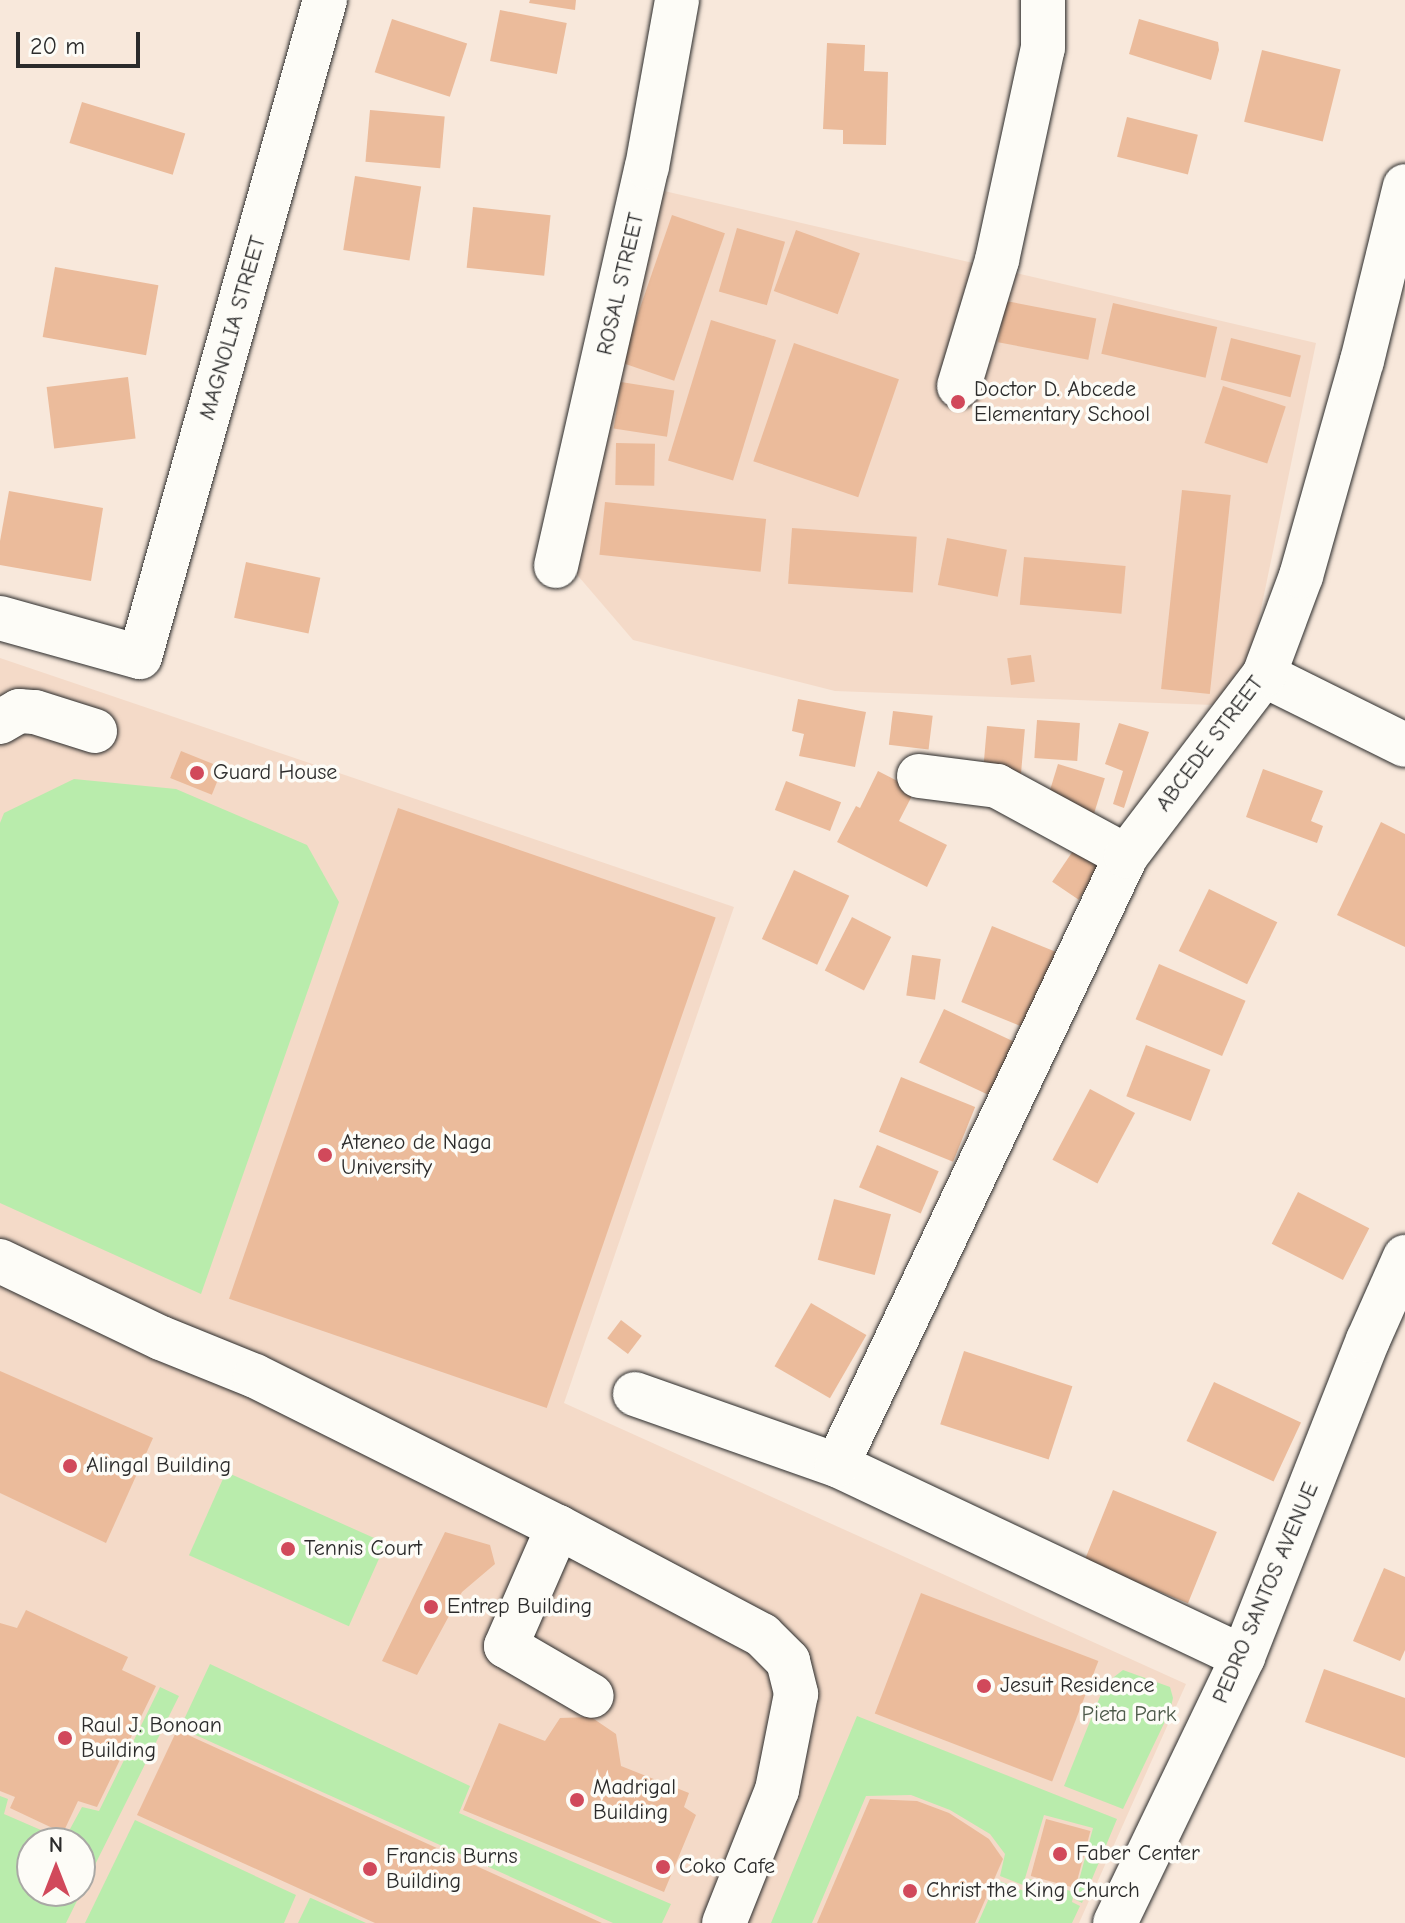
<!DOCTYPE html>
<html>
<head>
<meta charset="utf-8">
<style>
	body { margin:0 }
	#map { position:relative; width:1405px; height:1923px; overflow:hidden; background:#f8e8db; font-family:"Comic Neue",sans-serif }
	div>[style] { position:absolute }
	.built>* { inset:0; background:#f4dac8 }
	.green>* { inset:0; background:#b9ecac; transform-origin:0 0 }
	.building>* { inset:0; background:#ebbb9b; transform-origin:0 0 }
	.roads { filter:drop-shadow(0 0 2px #2b2b2b) drop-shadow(0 0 2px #2b2b2b) }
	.minor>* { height:44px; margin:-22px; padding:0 22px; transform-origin:22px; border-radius:22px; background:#fdfcf7 }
	.dots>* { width:22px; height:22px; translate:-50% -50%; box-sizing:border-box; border:4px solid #fdfcf7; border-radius:50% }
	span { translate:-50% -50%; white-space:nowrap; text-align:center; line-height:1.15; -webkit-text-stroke:7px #fdfcf7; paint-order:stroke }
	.street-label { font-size:22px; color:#2b2b2b }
	.poi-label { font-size:22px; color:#2b2b2b }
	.left { translate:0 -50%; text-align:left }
	.park-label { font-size:22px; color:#4e5b4b }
	.north { position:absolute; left:16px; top:1827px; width:80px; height:80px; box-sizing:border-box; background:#fdfcf7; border:2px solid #a9a8a5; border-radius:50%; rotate:0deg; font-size:22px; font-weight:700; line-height:32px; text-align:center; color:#2b2b2b }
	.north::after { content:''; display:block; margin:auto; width:28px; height:36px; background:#d1495b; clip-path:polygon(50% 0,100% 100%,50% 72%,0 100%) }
	.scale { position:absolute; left:16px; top:32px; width:124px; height:36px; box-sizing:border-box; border:4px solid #2b2b2b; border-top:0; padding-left:10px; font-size:24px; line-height:28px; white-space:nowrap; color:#2b2b2b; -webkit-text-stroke:6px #fdfcf7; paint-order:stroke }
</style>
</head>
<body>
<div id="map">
	<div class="built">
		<div style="clip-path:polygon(660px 190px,1316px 343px,1241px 706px,835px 691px,633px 640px,573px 570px)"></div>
		<div style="clip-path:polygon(evenodd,0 658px,734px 907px,564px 1403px,1186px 1684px,1079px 1923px,0 1923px,0 658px,32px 1843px,80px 1843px,80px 1891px,32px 1891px,32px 1843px)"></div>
	</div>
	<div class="green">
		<div style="clip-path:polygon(74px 779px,176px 789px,307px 845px,339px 902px,201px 1294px,0 1203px,0 823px,4px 813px)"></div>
		<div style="left:226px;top:1472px;width:175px;height:91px;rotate:24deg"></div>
		<div style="clip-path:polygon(210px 1664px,470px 1786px,459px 1813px,671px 1904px,662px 1923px,613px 1923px,180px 1728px)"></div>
		<div style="clip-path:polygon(1123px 1670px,1170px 1687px,1173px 1698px,1170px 1711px,1123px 1809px,1064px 1786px,1105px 1684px)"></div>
		<div style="clip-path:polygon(evenodd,160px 1687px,179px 1696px,66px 1923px,0 1923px,0 1796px,8px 1799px,4px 1814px,64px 1840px,82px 1807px,99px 1811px,160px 1687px,32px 1843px,80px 1843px,80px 1891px,32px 1891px,32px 1843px)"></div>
		<div style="clip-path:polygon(857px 1716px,1117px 1819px,1082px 1903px,1074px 1899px,1093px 1828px,1044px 1815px,1023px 1885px,1000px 1876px,1005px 1854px,990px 1834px,950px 1810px,911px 1795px,866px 1796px,812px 1923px,771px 1923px)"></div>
		<div style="clip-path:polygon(135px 1820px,296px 1895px,284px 1923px,85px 1923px)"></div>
		<div style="clip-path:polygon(1029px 1879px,1074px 1892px,1072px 1902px,1080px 1906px,1072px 1923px,978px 1923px,997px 1880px,1024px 1891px)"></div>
		<div style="clip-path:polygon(310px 1898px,311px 1898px,366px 1923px,298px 1923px)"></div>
	</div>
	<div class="building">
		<div style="clip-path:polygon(530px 0,576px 0,575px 10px,529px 3px)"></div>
		<div style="left:500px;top:10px;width:68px;height:52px;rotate:11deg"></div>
		<div style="left:392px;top:19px;width:79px;height:56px;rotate:18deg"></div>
		<div style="clip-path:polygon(1139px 19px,1218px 42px,1219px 50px,1211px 80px,1129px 54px)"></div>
		<div style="clip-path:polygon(827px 43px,865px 45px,864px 71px,888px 72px,886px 145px,843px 144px,843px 130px,823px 129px)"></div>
		<div style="left:1262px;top:50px;width:81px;height:74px;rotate:14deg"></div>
		<div style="left:82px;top:102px;width:108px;height:43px;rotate:17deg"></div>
		<div style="left:370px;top:110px;width:75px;height:52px;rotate:5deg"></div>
		<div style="left:1127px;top:117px;width:73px;height:41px;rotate:14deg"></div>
		<div style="left:355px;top:176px;width:67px;height:75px;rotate:9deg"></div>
		<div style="left:473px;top:207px;width:78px;height:61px;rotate:6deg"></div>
		<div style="left:672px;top:215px;width:56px;height:156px;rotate:19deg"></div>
		<div style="left:737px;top:228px;width:50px;height:66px;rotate:16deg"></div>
		<div style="left:796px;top:230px;width:68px;height:65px;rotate:20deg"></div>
		<div style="left:55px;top:267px;width:105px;height:71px;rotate:10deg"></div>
		<div style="left:1006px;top:301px;width:92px;height:42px;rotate:11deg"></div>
		<div style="left:1113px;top:303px;width:107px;height:52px;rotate:13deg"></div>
		<div style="left:711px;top:320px;width:68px;height:147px;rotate:17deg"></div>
		<div style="left:1231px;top:338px;width:72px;height:43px;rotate:14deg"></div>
		<div style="left:794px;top:343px;width:111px;height:125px;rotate:19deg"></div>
		<div style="left:128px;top:377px;width:62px;height:82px;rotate:83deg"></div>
		<div style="left:621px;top:382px;width:54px;height:47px;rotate:9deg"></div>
		<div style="left:1223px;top:386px;width:66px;height:60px;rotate:18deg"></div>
		<div style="left:616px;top:443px;width:39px;height:42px;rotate:1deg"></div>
		<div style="left:1182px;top:490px;width:49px;height:200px;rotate:6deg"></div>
		<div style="clip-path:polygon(9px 491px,103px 508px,91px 581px,0 565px,0 541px)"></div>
		<div style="left:605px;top:502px;width:162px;height:53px;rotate:6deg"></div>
		<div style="left:792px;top:528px;width:125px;height:56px;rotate:4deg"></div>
		<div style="left:947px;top:538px;width:61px;height:48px;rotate:11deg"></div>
		<div style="left:1024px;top:557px;width:102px;height:48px;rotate:5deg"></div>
		<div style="left:246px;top:562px;width:76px;height:57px;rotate:12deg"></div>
		<div style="left:1031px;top:655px;width:27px;height:24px;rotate:82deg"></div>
		<div style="clip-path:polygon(798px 699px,866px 712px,855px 767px,799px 756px,804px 734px,792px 731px)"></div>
		<div style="left:893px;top:711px;width:40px;height:34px;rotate:7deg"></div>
		<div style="left:1037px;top:720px;width:43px;height:38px;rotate:4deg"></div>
		<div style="clip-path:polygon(1119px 723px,1149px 732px,1124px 808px,1113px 804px,1123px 771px,1105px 764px)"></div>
		<div style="left:987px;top:726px;width:38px;height:47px;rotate:5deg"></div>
		<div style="left:181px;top:751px;width:45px;height:29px;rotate:22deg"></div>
		<div style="left:1058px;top:764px;width:49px;height:45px;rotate:17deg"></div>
		<div style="clip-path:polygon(1263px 769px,1323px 791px,1311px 821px,1323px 826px,1317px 843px,1246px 817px)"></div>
		<div style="clip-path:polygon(878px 771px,915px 790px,899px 821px,947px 845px,927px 887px,837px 842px,856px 806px,860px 808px)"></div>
		<div style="left:786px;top:781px;width:59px;height:31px;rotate:21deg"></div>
		<div style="left:398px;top:808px;width:336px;height:519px;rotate:19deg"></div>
		<div style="clip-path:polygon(1381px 822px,1405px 834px,1405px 947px,1337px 915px)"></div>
		<div style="left:1079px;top:842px;width:32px;height:48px;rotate:34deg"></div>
		<div style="left:794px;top:870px;width:61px;height:76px;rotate:25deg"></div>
		<div style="left:1209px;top:889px;width:76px;height:69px;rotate:26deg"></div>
		<div style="left:852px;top:917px;width:44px;height:60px;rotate:27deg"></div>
		<div style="left:992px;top:926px;width:80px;height:82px;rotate:22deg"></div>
		<div style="left:912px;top:955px;width:29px;height:41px;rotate:8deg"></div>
		<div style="left:1159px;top:964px;width:94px;height:60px;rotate:23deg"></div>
		<div style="left:944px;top:1009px;width:84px;height:59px;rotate:25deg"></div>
		<div style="left:1146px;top:1045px;width:69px;height:55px;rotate:21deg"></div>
		<div style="left:901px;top:1077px;width:80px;height:59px;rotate:22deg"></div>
		<div style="left:1090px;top:1089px;width:51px;height:80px;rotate:28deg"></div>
		<div style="left:877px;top:1145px;width:67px;height:46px;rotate:23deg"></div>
		<div style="left:1298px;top:1192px;width:80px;height:58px;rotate:27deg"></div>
		<div style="left:834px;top:1199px;width:59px;height:63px;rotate:15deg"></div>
		<div style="left:811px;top:1303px;width:64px;height:73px;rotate:30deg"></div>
		<div style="left:621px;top:1320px;width:26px;height:23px;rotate:37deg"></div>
		<div style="left:964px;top:1351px;width:114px;height:77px;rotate:18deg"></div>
		<div style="clip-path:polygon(0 1371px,153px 1438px,106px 1543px,0 1493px)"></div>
		<div style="left:1214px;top:1382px;width:96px;height:65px;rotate:25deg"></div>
		<div style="left:1113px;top:1490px;width:112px;height:77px;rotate:22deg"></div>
		<div style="clip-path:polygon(445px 1532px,490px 1545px,495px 1564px,462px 1592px,417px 1675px,382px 1661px)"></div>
		<div style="clip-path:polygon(1384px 1568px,1405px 1577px,1405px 1650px,1400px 1661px,1353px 1641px)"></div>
		<div style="left:921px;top:1593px;width:190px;height:129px;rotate:21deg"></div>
		<div style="clip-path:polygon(26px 1610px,128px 1657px,122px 1670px,156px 1686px,97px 1807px,78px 1801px,63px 1833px,10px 1808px,15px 1797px,0 1791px,0 1623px,17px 1628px)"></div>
		<div style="clip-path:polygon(1324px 1669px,1405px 1698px,1405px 1758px,1305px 1722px)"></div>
		<div style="clip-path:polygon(591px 1717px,616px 1734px,621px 1766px,689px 1793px,684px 1807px,696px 1815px,664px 1892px,463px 1810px,499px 1723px,545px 1741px,560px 1718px)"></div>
		<div style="clip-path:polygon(177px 1730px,602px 1923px,375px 1923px,137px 1815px)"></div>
		<div style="clip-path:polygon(870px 1799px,917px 1801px,949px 1813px,989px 1839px,1003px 1859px,975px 1923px,817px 1923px)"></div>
		<div style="left:1046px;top:1819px;width:46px;height:59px;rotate:15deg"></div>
	</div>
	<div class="roads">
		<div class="minor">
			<div style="left:959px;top:386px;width:132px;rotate:-73.2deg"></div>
			<div style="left:997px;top:260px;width:217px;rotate:-77.8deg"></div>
			<div style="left:1043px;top:48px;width:48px;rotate:-90deg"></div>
			<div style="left:556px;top:566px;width:409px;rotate:-77.2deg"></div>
			<div style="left:647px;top:167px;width:170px;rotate:-79.8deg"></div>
			<div style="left:0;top:618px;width:145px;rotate:15.6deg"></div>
			<div style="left:140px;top:657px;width:683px;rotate:-74.27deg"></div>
			<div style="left:1264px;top:675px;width:157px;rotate:26.4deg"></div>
			<div style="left:0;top:722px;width:22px;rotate:-30deg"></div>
			<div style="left:19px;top:711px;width:16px;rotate:4deg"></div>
			<div style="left:35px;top:712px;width:63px;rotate:17.6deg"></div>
			<div style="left:919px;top:776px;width:79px;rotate:7.3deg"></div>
			<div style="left:997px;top:786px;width:147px;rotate:28.5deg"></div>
			<div style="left:0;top:1261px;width:178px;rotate:25.6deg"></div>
			<div style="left:161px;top:1338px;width:101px;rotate:22deg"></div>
			<div style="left:255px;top:1376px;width:339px;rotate:26.5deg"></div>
			<div style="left:558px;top:1527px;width:231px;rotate:27.9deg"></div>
			<div style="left:762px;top:1635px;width:37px;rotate:45deg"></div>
			<div style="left:788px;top:1661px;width:34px;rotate:76deg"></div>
			<div style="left:796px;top:1694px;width:98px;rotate:101.2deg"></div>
			<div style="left:777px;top:1790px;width:143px;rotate:111.7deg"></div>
			<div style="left:635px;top:1394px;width:214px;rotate:19.4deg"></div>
			<div style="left:837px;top:1465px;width:449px;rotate:25.3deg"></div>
			<div style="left:837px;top:1465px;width:674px;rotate:-64.61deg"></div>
			<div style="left:1126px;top:856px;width:228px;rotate:-52.7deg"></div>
			<div style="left:1264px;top:675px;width:106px;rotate:-69.5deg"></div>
			<div style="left:1301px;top:576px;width:223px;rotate:-74.2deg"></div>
			<div style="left:1362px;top:361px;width:180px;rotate:-76.2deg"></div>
			<div style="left:558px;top:1527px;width:130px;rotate:113.6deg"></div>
			<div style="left:506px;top:1646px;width:99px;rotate:30.2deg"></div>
			<div style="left:1115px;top:1923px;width:295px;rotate:-64.3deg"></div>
			<div style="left:1243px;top:1657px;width:341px;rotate:-68.5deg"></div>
			<div style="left:1368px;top:1340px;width:91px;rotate:-66deg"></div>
		</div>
	</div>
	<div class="dots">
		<div style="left:958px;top:402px;background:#d1495b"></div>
		<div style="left:197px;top:773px;background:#d1495b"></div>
		<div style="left:325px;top:1155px;background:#d1495b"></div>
		<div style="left:70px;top:1466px;background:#d1495b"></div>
		<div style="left:288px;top:1549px;background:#d1495b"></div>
		<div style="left:431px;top:1607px;background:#d1495b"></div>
		<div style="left:984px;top:1686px;background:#d1495b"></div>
		<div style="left:65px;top:1738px;background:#d1495b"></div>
		<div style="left:577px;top:1800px;background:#d1495b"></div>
		<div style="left:1060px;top:1854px;background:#d1495b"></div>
		<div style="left:663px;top:1867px;background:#d1495b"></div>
		<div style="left:370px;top:1869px;background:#d1495b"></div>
		<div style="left:910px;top:1891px;background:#d1495b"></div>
	</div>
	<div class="street-label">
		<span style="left:621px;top:284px;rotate:-77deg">ROSAL STREET</span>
		<span style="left:233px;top:328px;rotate:-74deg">MAGNOLIA STREET</span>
		<span style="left:1210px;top:744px;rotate:-53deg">ABCEDE STREET</span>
		<span style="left:1266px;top:1593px;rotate:-67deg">PEDRO SANTOS AVENUE</span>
	</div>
	<div class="poi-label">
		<span class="left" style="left:974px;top:402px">Doctor D. Abcede<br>Elementary School</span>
		<span class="left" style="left:213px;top:773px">Guard House</span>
		<span class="left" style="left:341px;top:1155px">Ateneo de Naga<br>University</span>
		<span class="left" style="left:86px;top:1466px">Alingal Building</span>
		<span class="left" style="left:304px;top:1549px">Tennis Court</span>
		<span class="left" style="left:447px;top:1607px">Entrep Building</span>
		<span class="left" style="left:1000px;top:1686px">Jesuit Residence</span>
		<span class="left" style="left:81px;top:1738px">Raul J. Bonoan<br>Building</span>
		<span class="left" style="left:593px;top:1800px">Madrigal<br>Building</span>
		<span class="left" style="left:1076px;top:1854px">Faber Center</span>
		<span class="left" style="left:386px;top:1869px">Francis Burns<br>Building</span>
		<span class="left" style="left:679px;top:1867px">Coko Cafe</span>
		<span class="left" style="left:926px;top:1891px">Christ the King Church</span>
	</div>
	<div class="park-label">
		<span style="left:1129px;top:1715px">Pieta Park</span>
	</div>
	<div class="north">N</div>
	<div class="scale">20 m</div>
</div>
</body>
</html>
